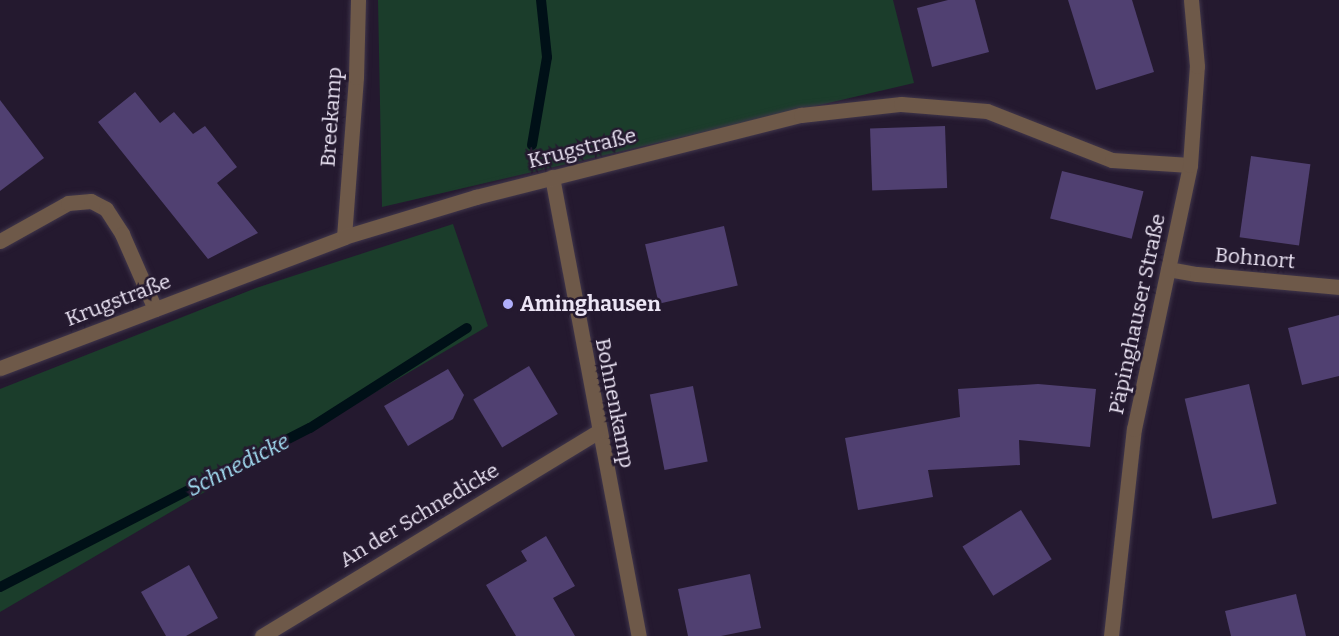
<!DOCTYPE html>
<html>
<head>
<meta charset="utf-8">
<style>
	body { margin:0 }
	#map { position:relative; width:1339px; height:636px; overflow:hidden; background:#24192f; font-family:Bitter,serif }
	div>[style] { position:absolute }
	.green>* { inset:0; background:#1b3d2b }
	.stream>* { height:10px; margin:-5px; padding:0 5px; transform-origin:5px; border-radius:5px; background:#001017 }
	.building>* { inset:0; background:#504071; transform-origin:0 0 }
	.roads { filter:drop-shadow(0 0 2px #40364b) drop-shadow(0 0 2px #40364b) }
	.lane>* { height:15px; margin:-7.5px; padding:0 7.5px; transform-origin:7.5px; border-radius:7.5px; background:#6e5949 }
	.street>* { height:15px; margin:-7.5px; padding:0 7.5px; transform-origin:7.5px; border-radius:7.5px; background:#6e5949 }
	.dots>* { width:16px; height:16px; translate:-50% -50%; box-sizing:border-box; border:3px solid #24192f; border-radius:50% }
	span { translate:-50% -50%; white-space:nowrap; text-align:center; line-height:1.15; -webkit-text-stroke:5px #24192f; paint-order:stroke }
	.street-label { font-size:21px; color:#ece5f5 }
	.poi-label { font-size:21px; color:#ece5f5; font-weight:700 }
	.left { translate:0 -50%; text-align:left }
	.water-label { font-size:22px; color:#a4dff5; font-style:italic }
</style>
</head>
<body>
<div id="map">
	<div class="green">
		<div style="clip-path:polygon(378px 0,893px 0,914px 83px,382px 207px)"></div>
		<div style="clip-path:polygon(453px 224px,488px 326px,0 612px,0 389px,256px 288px)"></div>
	</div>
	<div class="stream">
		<div style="left:532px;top:145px;width:89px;rotate:-80.3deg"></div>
		<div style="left:547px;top:57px;width:57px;rotate:-96deg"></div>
		<div style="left:0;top:587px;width:348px;rotate:-27.2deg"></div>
		<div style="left:310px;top:428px;width:186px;rotate:-32.5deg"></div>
	</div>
	<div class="building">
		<div style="clip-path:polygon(948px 0,975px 0,989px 52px,932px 67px,917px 8px)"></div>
		<div style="clip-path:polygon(1068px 0,1132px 0,1154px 72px,1096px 90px)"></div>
		<div style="clip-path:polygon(135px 92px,160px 123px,174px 112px,193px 134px,205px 126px,237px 167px,217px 183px,258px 233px,208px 259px,98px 122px)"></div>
		<div style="clip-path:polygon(0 100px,44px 158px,0 191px)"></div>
		<div style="left:945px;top:126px;width:62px;height:75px;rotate:88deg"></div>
		<div style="left:1251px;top:156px;width:60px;height:82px;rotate:8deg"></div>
		<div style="left:1062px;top:171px;width:84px;height:49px;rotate:14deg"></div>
		<div style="left:724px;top:226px;width:61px;height:81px;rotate:77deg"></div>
		<div style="clip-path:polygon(1339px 315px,1339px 376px,1302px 385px,1288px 328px)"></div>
		<div style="left:529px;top:366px;width:56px;height:65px;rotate:59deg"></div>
		<div style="clip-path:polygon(448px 369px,464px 395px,453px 419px,408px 446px,384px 406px)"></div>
		<div style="clip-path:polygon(1038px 384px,1096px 389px,1090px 447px,1019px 440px,1020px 465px,928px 470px,933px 497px,858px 510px,845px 438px,960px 417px,958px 389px)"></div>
		<div style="left:1249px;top:384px;width:123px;height:66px;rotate:77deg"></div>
		<div style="left:693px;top:386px;width:77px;height:44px;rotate:79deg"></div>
		<div style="left:1021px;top:510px;width:58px;height:69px;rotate:58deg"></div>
		<div style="clip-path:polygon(546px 536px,575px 586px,553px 598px,575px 636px,516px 636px,486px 585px,527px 561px,521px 551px)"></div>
		<div style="clip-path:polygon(189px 565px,218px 618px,186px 636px,166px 636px,141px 592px)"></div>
		<div style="clip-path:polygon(750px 574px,761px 628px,721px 636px,688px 636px,678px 589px)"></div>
		<div style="clip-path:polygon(1296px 594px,1306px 636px,1231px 636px,1225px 611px)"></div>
	</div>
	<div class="roads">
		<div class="lane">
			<div style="left:0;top:241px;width:78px;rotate:-29.2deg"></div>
			<div style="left:68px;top:203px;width:23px;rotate:-5deg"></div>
			<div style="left:91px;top:201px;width:17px;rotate:28deg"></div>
			<div style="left:106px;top:209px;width:30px;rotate:57deg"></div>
			<div style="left:122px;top:234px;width:82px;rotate:66.3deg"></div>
		</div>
		<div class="street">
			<div style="left:552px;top:177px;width:467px;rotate:79.3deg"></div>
			<div style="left:344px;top:237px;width:160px;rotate:-85.7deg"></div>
			<div style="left:356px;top:77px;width:77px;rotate:-88.5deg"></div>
			<div style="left:1168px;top:269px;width:29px;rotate:10deg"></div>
			<div style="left:1197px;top:274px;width:143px;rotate:5.2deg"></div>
			<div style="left:0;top:368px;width:368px;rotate:-20.8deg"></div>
			<div style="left:344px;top:237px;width:138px;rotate:-16.9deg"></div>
			<div style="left:476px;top:197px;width:335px;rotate:-14.2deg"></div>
			<div style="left:801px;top:115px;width:101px;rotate:-6.3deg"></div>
			<div style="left:901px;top:104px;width:86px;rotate:4.7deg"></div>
			<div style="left:987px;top:111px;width:134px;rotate:21.4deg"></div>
			<div style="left:1112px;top:160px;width:78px;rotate:3.7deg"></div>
			<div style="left:262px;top:636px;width:394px;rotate:-31.3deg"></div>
			<div style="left:1111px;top:636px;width:208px;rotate:-83.7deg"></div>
			<div style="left:1134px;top:429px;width:270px;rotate:-78deg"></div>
			<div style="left:1190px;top:165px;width:99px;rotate:-86deg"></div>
			<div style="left:1197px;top:66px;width:66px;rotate:-95.2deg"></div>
		</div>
	</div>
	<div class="dots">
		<div style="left:508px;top:304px;background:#afaefa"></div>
	</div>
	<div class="street-label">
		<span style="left:331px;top:117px;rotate:-86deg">Breekamp</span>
		<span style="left:582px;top:148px;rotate:-14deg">Krugstraße</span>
		<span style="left:1255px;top:258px;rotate:5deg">Bohnort</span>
		<span style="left:118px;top:300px;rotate:-21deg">Krugstraße</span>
		<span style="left:1137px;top:314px;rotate:-78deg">Päpinghauser Straße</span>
		<span style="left:615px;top:403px;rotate:79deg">Bohnenkamp</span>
		<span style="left:419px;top:515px;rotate:-31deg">An der Schnedicke</span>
	</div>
	<div class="poi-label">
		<span class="left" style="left:520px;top:304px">Aminghausen</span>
	</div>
	<div class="water-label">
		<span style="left:238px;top:465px;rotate:-27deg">Schnedicke</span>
	</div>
</div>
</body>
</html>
